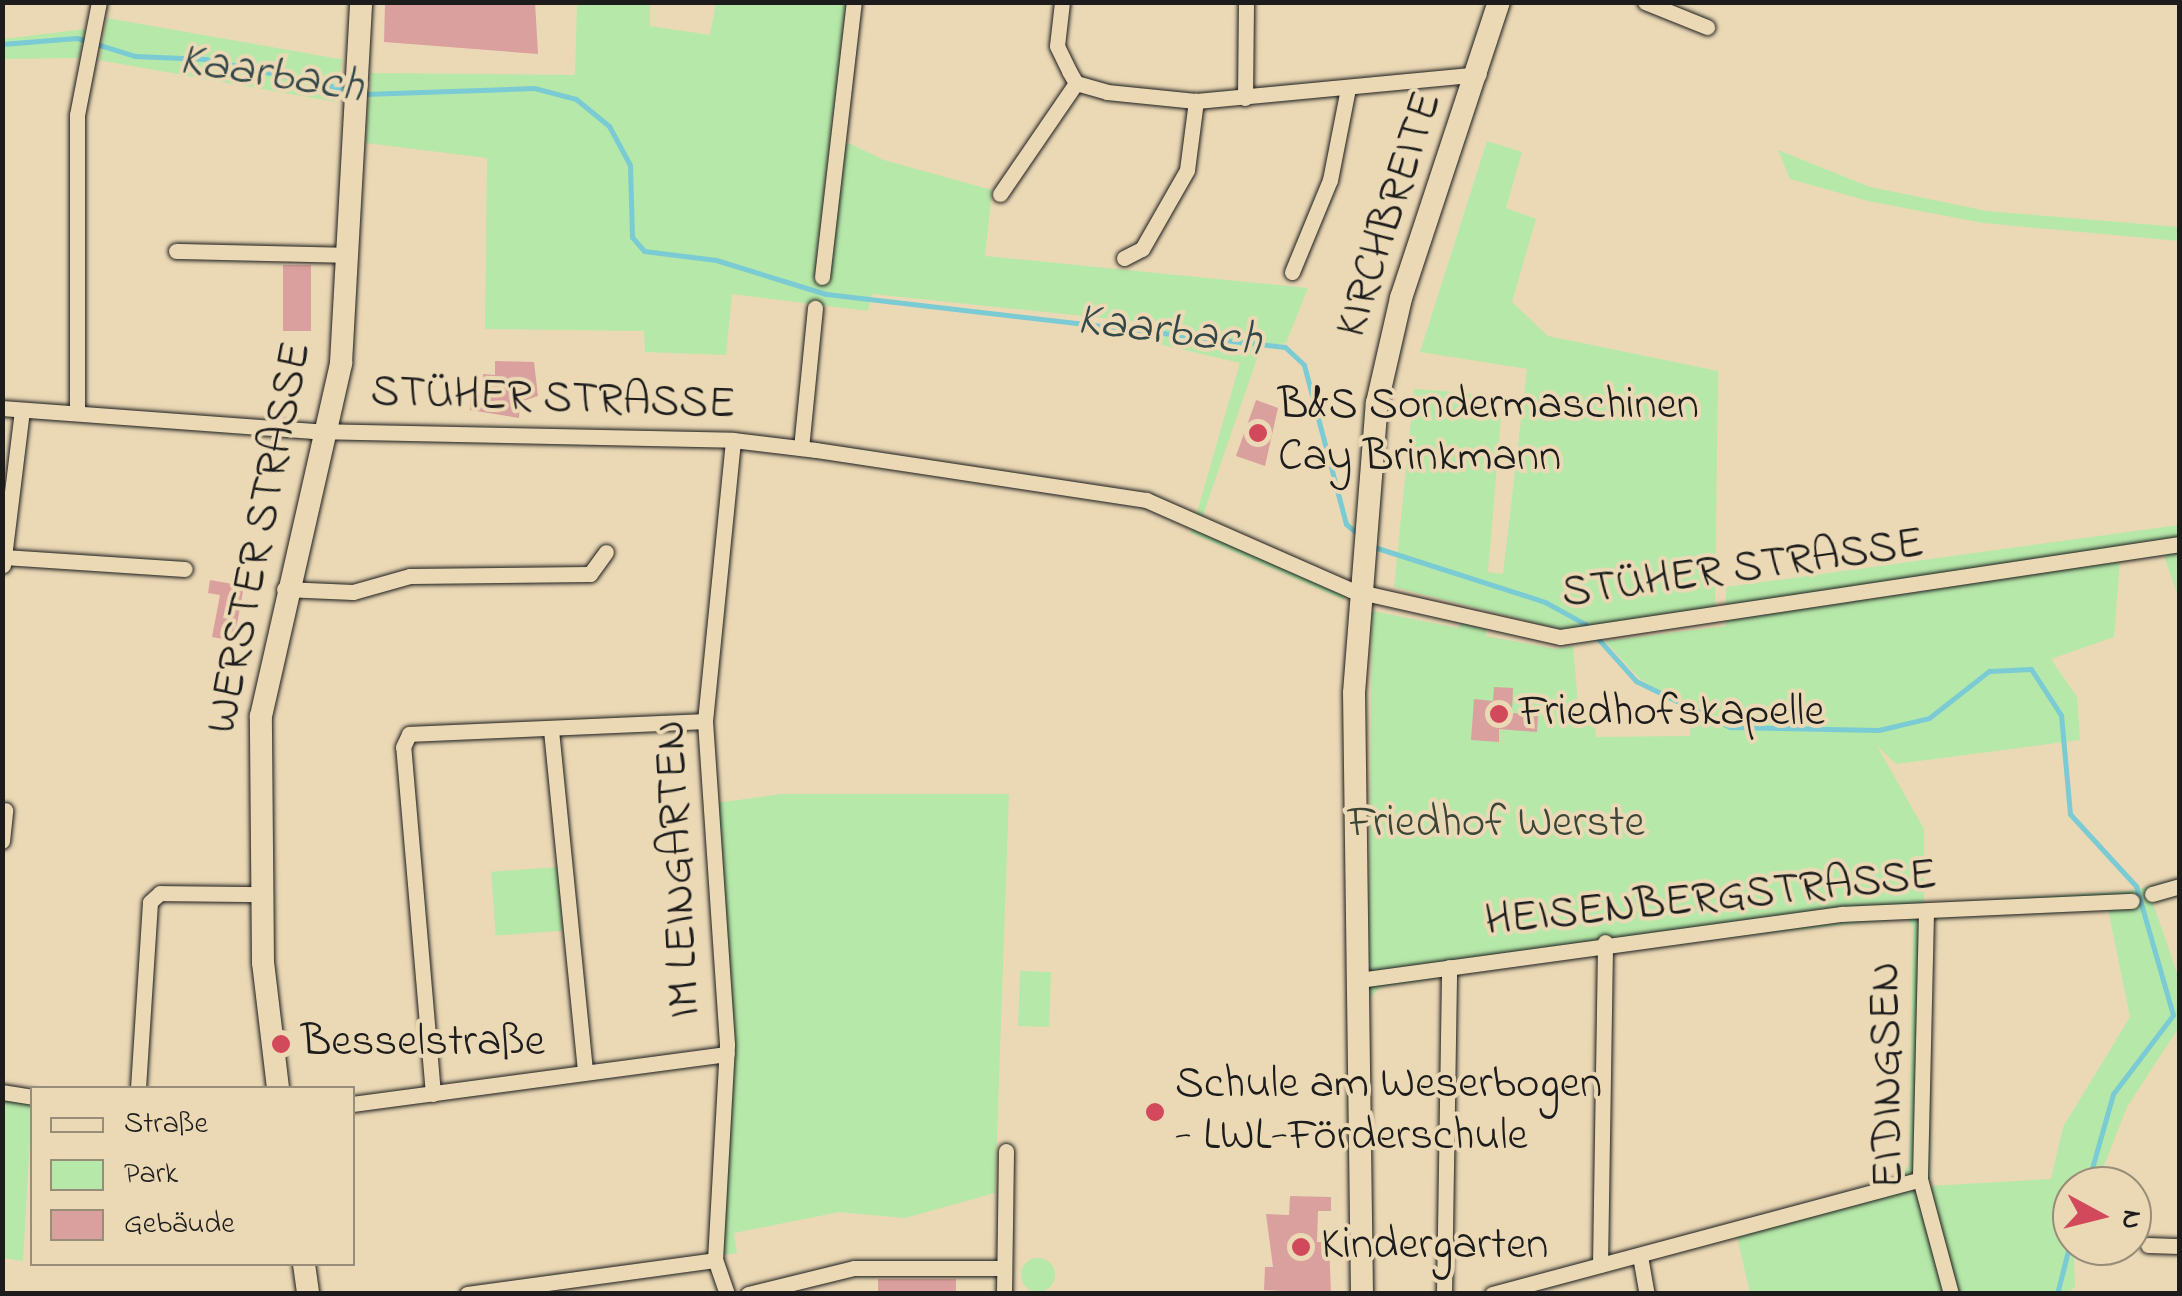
<!DOCTYPE html>
<html>
<head>
<meta charset="utf-8">
<style>
	body { margin:0 }
	#map { position:relative; width:2182px; height:1296px; overflow:hidden; background:#ebd9b6; font-family:"Indie Flower",sans-serif }
	div>[style] { position:absolute }
	.green>* { inset:0; background:#b6e8a9; transform-origin:0 0 }
	.round { border-radius:50% }
	.stream>* { height:5px; margin:-2.5px; padding:0 2.5px; transform-origin:2.5px; border-radius:2.5px; background:#7acbd3 }
	.building>* { inset:0; background:#daa09e; transform-origin:0 0 }
	.roads { filter:drop-shadow(0 0 2px #1c1c1c) drop-shadow(0 0 2px #1c1c1c) }
	.street>* { height:15px; margin:-7.5px; padding:0 7.5px; transform-origin:7.5px; border-radius:7.5px; background:#ebd9b6 }
	.secondary>* { height:22px; margin:-11px; padding:0 11px; transform-origin:11px; border-radius:11px; background:#ebd9b6 }
	.dots>* { width:28px; height:28px; translate:-50% -50%; box-sizing:border-box; border:5px solid #ebd9b6; border-radius:50% }
	span { translate:-50% -50%; white-space:nowrap; text-align:center; line-height:1.15; -webkit-text-stroke:8px #ebd9b6; paint-order:stroke }
	.street-label { font-size:45px; color:#1c1c1c }
	.poi-label { font-size:45px; color:#1c1c1c }
	.left { translate:0 -50%; text-align:left }
	.park-label { font-size:45px; color:#3b4538 }
	.water-label { font-size:48px; color:#34484a; font-style:italic }
	.frame { position:absolute; inset:0; border:5px solid #1c1c1c; pointer-events:none }
	.legend { position:absolute; left:30px; top:1086px; width:325px; height:180px; box-sizing:border-box; background:#ebd9b6; border:2px solid #988d78; margin:0; padding:12px 18px; list-style:none; font-size:30px; color:#1c1c1c }
	.legend li { display:flex; align-items:center; gap:20px; height:50px }
	.legend b { width:50px; border:2px solid #988d78 }
	.north { position:absolute; left:2052px; top:1166px; width:100px; height:100px; box-sizing:border-box; background:#ebd9b6; border:2px solid #988d78; border-radius:50%; rotate:97deg; font-size:28px; font-weight:700; line-height:40px; text-align:center; color:#1c1c1c }
	.north::after { content:''; display:block; margin:auto; width:35px; height:45px; background:#d1495b; clip-path:polygon(50% 0,100% 100%,50% 72%,0 100%) }
</style>
</head>
<body>
<div id="map">
	<div class="green">
		<div style="clip-path:polygon(577px 3px,650px 3px,650px 26px,710px 35px,716px 3px,846px 3px,816px 258px,830px 260px,842px 140px,884px 160px,992px 190px,985px 256px,1308px 288px,1286px 343px,1261px 347px,1201px 521px,1347px 584px,1344px 600px,1191px 533px,1240px 363px,1137px 339px,1140px 322px,872px 294px,868px 311px,732px 294px,726px 355px,645px 352px,644px 331px,485px 329px,487px 158px,366px 143px,371px 73px,575px 75px)"></div>
		<div style="left:107px;top:18px;width:239px;height:43px;rotate:10deg"></div>
		<div style="clip-path:polygon(85px 29px,79px 58px,3px 59px,3px 39px)"></div>
		<div style="clip-path:polygon(1487px 141px,1522px 152px,1506px 208px,1536px 219px,1512px 302px,1548px 336px,1718px 371px,1715px 614px,1559px 629px,1394px 587px,1414px 389px,1469px 393px,1501px 418px,1488px 572px,1503px 574px,1527px 369px,1420px 352px)"></div>
		<div style="clip-path:polygon(1778px 150px,1870px 187px,1987px 211px,2179px 227px,2179px 241px,1983px 223px,1868px 201px,1790px 179px)"></div>
		<div style="clip-path:polygon(evenodd,2179px 525px,2179px 599px,2163px 553px,2120px 560px,2114px 637px,2051px 659px,2077px 697px,2080px 740px,1896px 764px,1877px 746px,1924px 829px,1924px 904px,2130px 891px,2179px 879px,2179px 895px,2153px 903px,2179px 979px,2179px 1027px,2127px 1107px,2096px 1186px,2072px 1186px,2075px 1287px,2067px 1293px,1750px 1293px,1734px 1224px,1899px 1179px,1909px 1165px,1913px 926px,1905px 918px,1589px 953px,1381px 987px,1368px 999px,1372px 611px,1458px 628px,1461px 622px,1486px 629px,1486px 636px,1556px 649px,1573px 646px,1580px 726px,1595px 725px,1596px 737px,1690px 736px,1691px 711px,1640px 679px,1605px 641px,1726px 626px,1726px 587px,2179px 525px,2108px 909px,2130px 1017px,2063px 1127px,2051px 1179px,1930px 1186px,1931px 925px,1940px 916px,2108px 909px)"></div>
		<div style="clip-path:polygon(782px 794px,1009px 794px,995px 1193px,905px 1218px,839px 1212px,734px 1233px,737px 1253px,722px 1255px,732px 1049px,715px 803px)"></div>
		<div style="left:558px;top:867px;width:64px;height:67px;rotate:86deg"></div>
		<div style="left:1020px;top:971px;width:31px;height:55px;rotate:2deg"></div>
		<div style="clip-path:polygon(2px 1099px,32px 1104px,23px 1261px,3px 1258px)"></div>
		<div class="round" style="left:1021px;top:1258px;width:34px;height:34px"></div>
	</div>
	<div class="stream">
		<div style="left:2px;top:44px;width:75px;rotate:-4.6deg"></div>
		<div style="left:77px;top:38px;width:61px;rotate:17.2deg"></div>
		<div style="left:135px;top:56px;width:70px;rotate:2.5deg"></div>
		<div style="left:205px;top:59px;width:147px;rotate:12.1deg"></div>
		<div style="left:364px;top:94px;width:170px;rotate:-2deg"></div>
		<div style="left:534px;top:88px;width:43px;rotate:14.7deg"></div>
		<div style="left:576px;top:99px;width:43px;rotate:39.3deg"></div>
		<div style="left:609px;top:126px;width:44px;rotate:61.7deg"></div>
		<div style="left:630px;top:165px;width:72px;rotate:88.4deg"></div>
		<div style="left:632px;top:237px;width:18px;rotate:49deg"></div>
		<div style="left:644px;top:251px;width:73px;rotate:7.1deg"></div>
		<div style="left:716px;top:260px;width:115px;rotate:17.2deg"></div>
		<div style="left:826px;top:294px;width:462px;rotate:6.6deg"></div>
		<div style="left:1285px;top:347px;width:26px;rotate:43deg"></div>
		<div style="left:1304px;top:365px;width:164px;rotate:75.2deg"></div>
		<div style="left:1346px;top:524px;width:16px;rotate:40deg"></div>
		<div style="left:1374px;top:547px;width:180px;rotate:17.8deg"></div>
		<div style="left:1545px;top:602px;width:46px;rotate:28.8deg"></div>
		<div style="left:1585px;top:624px;width:76px;rotate:48.2deg"></div>
		<div style="left:1636px;top:681px;width:105px;rotate:26.1deg"></div>
		<div style="left:1730px;top:727px;width:149px;rotate:1.2deg"></div>
		<div style="left:1879px;top:730px;width:51px;rotate:-13.5deg"></div>
		<div style="left:1929px;top:718px;width:76px;rotate:-38.1deg"></div>
		<div style="left:1989px;top:671px;width:42px;rotate:-2.7deg"></div>
		<div style="left:2031px;top:669px;width:55px;rotate:56.9deg"></div>
		<div style="left:2061px;top:715px;width:99px;rotate:84.8deg"></div>
		<div style="left:2070px;top:814px;width:98px;rotate:47.5deg"></div>
		<div style="left:2136px;top:886px;width:134px;rotate:74deg"></div>
		<div style="left:2173px;top:1015px;width:99px;rotate:127.2deg"></div>
		<div style="left:2113px;top:1094px;width:96px;rotate:105.8deg"></div>
		<div style="left:2057px;top:1294px;width:61px;rotate:-75.7deg"></div>
	</div>
	<div class="building">
		<div style="clip-path:polygon(385px 2px,535px 2px,538px 54px,384px 42px)"></div>
		<div style="left:283px;top:265px;width:28px;height:66px"></div>
		<div style="clip-path:polygon(495px 361px,534px 362px,538px 396px,520px 402px,519px 418px,470px 410px,470px 394px,482px 395px,483px 374px,495px 375px)"></div>
		<div style="clip-path:polygon(1256px 400px,1278px 408px,1265px 466px,1236px 456px)"></div>
		<div style="clip-path:polygon(210px 580px,244px 586px,234px 641px,212px 637px,220px 595px,208px 593px)"></div>
		<div style="clip-path:polygon(1494px 687px,1513px 688px,1512px 713px,1538px 715px,1537px 732px,1499px 729px,1499px 742px,1471px 740px,1474px 699px,1493px 701px)"></div>
		<div style="clip-path:polygon(1290px 1196px,1331px 1197px,1331px 1211px,1318px 1211px,1317px 1242px,1329px 1242px,1331px 1294px,1264px 1290px,1265px 1267px,1273px 1267px,1266px 1214px,1289px 1215px)"></div>
		<div style="left:878px;top:1279px;width:78px;height:15px"></div>
	</div>
	<div class="roads">
		<div class="street">
			<div style="left:1062px;top:2px;width:44px;rotate:96.5deg"></div>
			<div style="left:1057px;top:46px;width:28px;rotate:64deg"></div>
			<div style="left:1069px;top:71px;width:14px;rotate:60deg"></div>
			<div style="left:1076px;top:83px;width:32px;rotate:16deg"></div>
			<div style="left:1107px;top:92px;width:89px;rotate:5.8deg"></div>
			<div style="left:1196px;top:101px;width:284px;rotate:-5.4deg"></div>
			<div style="left:1645px;top:2px;width:67px;rotate:22deg"></div>
			<div style="left:1245px;top:98px;width:96px;rotate:-89.4deg"></div>
			<div style="left:1000px;top:194px;width:135px;rotate:-55.6deg"></div>
			<div style="left:176px;top:251px;width:170px;rotate:1.3deg"></div>
			<div style="left:1124px;top:258px;width:20px;rotate:-27deg"></div>
			<div style="left:1142px;top:249px;width:91px;rotate:-60.3deg"></div>
			<div style="left:1187px;top:170px;width:70px;rotate:-82.6deg"></div>
			<div style="left:1292px;top:272px;width:100px;rotate:-67.6deg"></div>
			<div style="left:1330px;top:180px;width:94px;rotate:-78.9deg"></div>
			<div style="left:822px;top:277px;width:277px;rotate:-83.4deg"></div>
			<div style="left:2px;top:408px;width:312px;rotate:4.2deg"></div>
			<div style="left:313px;top:431px;width:420px;rotate:1.2deg"></div>
			<div style="left:733px;top:440px;width:84px;rotate:6.9deg"></div>
			<div style="left:816px;top:450px;width:334px;rotate:8.6deg"></div>
			<div style="left:1146px;top:500px;width:224px;rotate:23.7deg"></div>
			<div style="left:1351px;top:590px;width:214px;rotate:12.7deg"></div>
			<div style="left:1560px;top:637px;width:627px;rotate:-8.53deg"></div>
			<div style="left:77px;top:413px;width:298px;rotate:-90deg"></div>
			<div style="left:77px;top:115px;width:115px;rotate:-79deg"></div>
			<div style="left:801px;top:448px;width:141px;rotate:-84.3deg"></div>
			<div style="left:4px;top:557px;width:181px;rotate:3.8deg"></div>
			<div style="left:3px;top:565px;width:156px;rotate:-83deg"></div>
			<div style="left:284px;top:589px;width:69px;rotate:2.5deg"></div>
			<div style="left:353px;top:592px;width:59px;rotate:-15.7deg"></div>
			<div style="left:410px;top:576px;width:180px;rotate:-0.6deg"></div>
			<div style="left:590px;top:574px;width:27px;rotate:-54deg"></div>
			<div style="left:551px;top:730px;width:343px;rotate:84.3deg"></div>
			<div style="left:2px;top:841px;width:31px;rotate:-84deg"></div>
			<div style="left:2152px;top:894px;width:29px;rotate:-16deg"></div>
			<div style="left:1926px;top:912px;width:267px;rotate:91.3deg"></div>
			<div style="left:1920px;top:1179px;width:119px;rotate:74.9deg"></div>
			<div style="left:1359px;top:980px;width:487px;rotate:-7.8deg"></div>
			<div style="left:1842px;top:914px;width:290px;rotate:-2.6deg"></div>
			<div style="left:138px;top:1088px;width:186px;rotate:-86.3deg"></div>
			<div style="left:150px;top:902px;width:13px;rotate:-42deg"></div>
			<div style="left:160px;top:893px;width:100px;rotate:0.6deg"></div>
			<div style="left:2px;top:1092px;width:30px;rotate:9deg"></div>
			<div style="left:433px;top:1094px;width:348px;rotate:-94.9deg"></div>
			<div style="left:403px;top:747px;width:14px;rotate:-65deg"></div>
			<div style="left:409px;top:734px;width:296px;rotate:-2.5deg"></div>
			<div style="left:352px;top:1104px;width:378px;rotate:-7.6deg"></div>
			<div style="left:2148px;top:1245px;width:32px;rotate:2deg"></div>
			<div style="left:1640px;top:1256px;width:39px;rotate:80deg"></div>
			<div style="left:1600px;top:1265px;width:323px;rotate:-89.1deg"></div>
			<div style="left:467px;top:1294px;width:250px;rotate:-7.8deg"></div>
			<div style="left:727px;top:1294px;width:36px;rotate:-109deg"></div>
			<div style="left:715px;top:1260px;width:216px;rotate:-86.8deg"></div>
			<div style="left:727px;top:1044px;width:324px;rotate:-93.9deg"></div>
			<div style="left:705px;top:721px;width:282px;rotate:-84.3deg"></div>
			<div style="left:748px;top:1294px;width:109px;rotate:-13.8deg"></div>
			<div style="left:854px;top:1268px;width:150px"></div>
			<div style="left:1004px;top:1294px;width:143px;rotate:-89.2deg"></div>
			<div style="left:1444px;top:1294px;width:327px;rotate:-89.1deg"></div>
			<div style="left:1492px;top:1294px;width:443px;rotate:-15deg"></div>
		</div>
		<div class="secondary">
			<div style="left:278px;top:1088px;width:126px;rotate:-96.8deg"></div>
			<div style="left:263px;top:963px;width:247px;rotate:-90.5deg"></div>
			<div style="left:261px;top:716px;width:362px;rotate:-77.2deg"></div>
			<div style="left:341px;top:363px;width:362px;rotate:-86.8deg"></div>
			<div style="left:304px;top:1264px;width:30px;rotate:82deg"></div>
			<div style="left:1362px;top:1294px;width:601px;rotate:-90.76deg"></div>
			<div style="left:1354px;top:693px;width:291px;rotate:-85.5deg"></div>
			<div style="left:1377px;top:403px;width:108px;rotate:-77.1deg"></div>
			<div style="left:1401px;top:298px;width:312px;rotate:-71.7deg"></div>
		</div>
	</div>
	<div class="dots">
		<div style="left:1258px;top:433px;background:#d1495b"></div>
		<div style="left:1499px;top:714px;background:#d1495b"></div>
		<div style="left:281px;top:1044px;background:#d1495b"></div>
		<div style="left:1155px;top:1112px;background:#d1495b"></div>
		<div style="left:1301px;top:1247px;background:#d1495b"></div>
	</div>
	<div class="street-label">
		<span style="left:1391px;top:215px;rotate:-72deg">KIRCHBREITE</span>
		<span style="left:553px;top:400px;rotate:2deg">STÜHER STRASSE</span>
		<span style="left:261px;top:538px;rotate:-79deg">WERSTER STRASSE</span>
		<span style="left:1743px;top:570px;rotate:-8deg">STÜHER STRASSE</span>
		<span style="left:680px;top:869px;rotate:-93deg">IM LEINGARTEN</span>
		<span style="left:1711px;top:900px;rotate:-6deg">HEISENBERGSTRASSE</span>
		<span style="left:1889px;top:1075px;rotate:-91deg">EIDINGSEN</span>
	</div>
	<div class="poi-label">
		<span class="left" style="left:1278px;top:433px">B&amp;S Sondermaschinen<br>Cay Brinkmann</span>
		<span class="left" style="left:1519px;top:714px">Friedhofskapelle</span>
		<span class="left" style="left:301px;top:1044px">Besselstraße</span>
		<span class="left" style="left:1175px;top:1112px">Schule am Weserbogen<br>- LWL-Förderschule</span>
		<span class="left" style="left:1321px;top:1247px">Kindergarten</span>
	</div>
	<div class="park-label">
		<span style="left:1496px;top:825px">Friedhof Werste</span>
	</div>
	<div class="water-label">
		<span style="left:271px;top:75px;rotate:9deg">Kaarbach</span>
		<span style="left:1169px;top:332px;rotate:7deg">Kaarbach</span>
	</div>
	<div class="frame"></div>
	<ul class="legend">
	<li><b style="height:12px;background:#ebd9b6"></b>Straße</li>
	<li><b style="height:28px;background:#b6e8a9"></b>Park</li>
	<li><b style="height:28px;background:#daa09e"></b>Gebäude</li>
	</ul>
	<div class="north">N</div>
</div>
</body>
</html>
